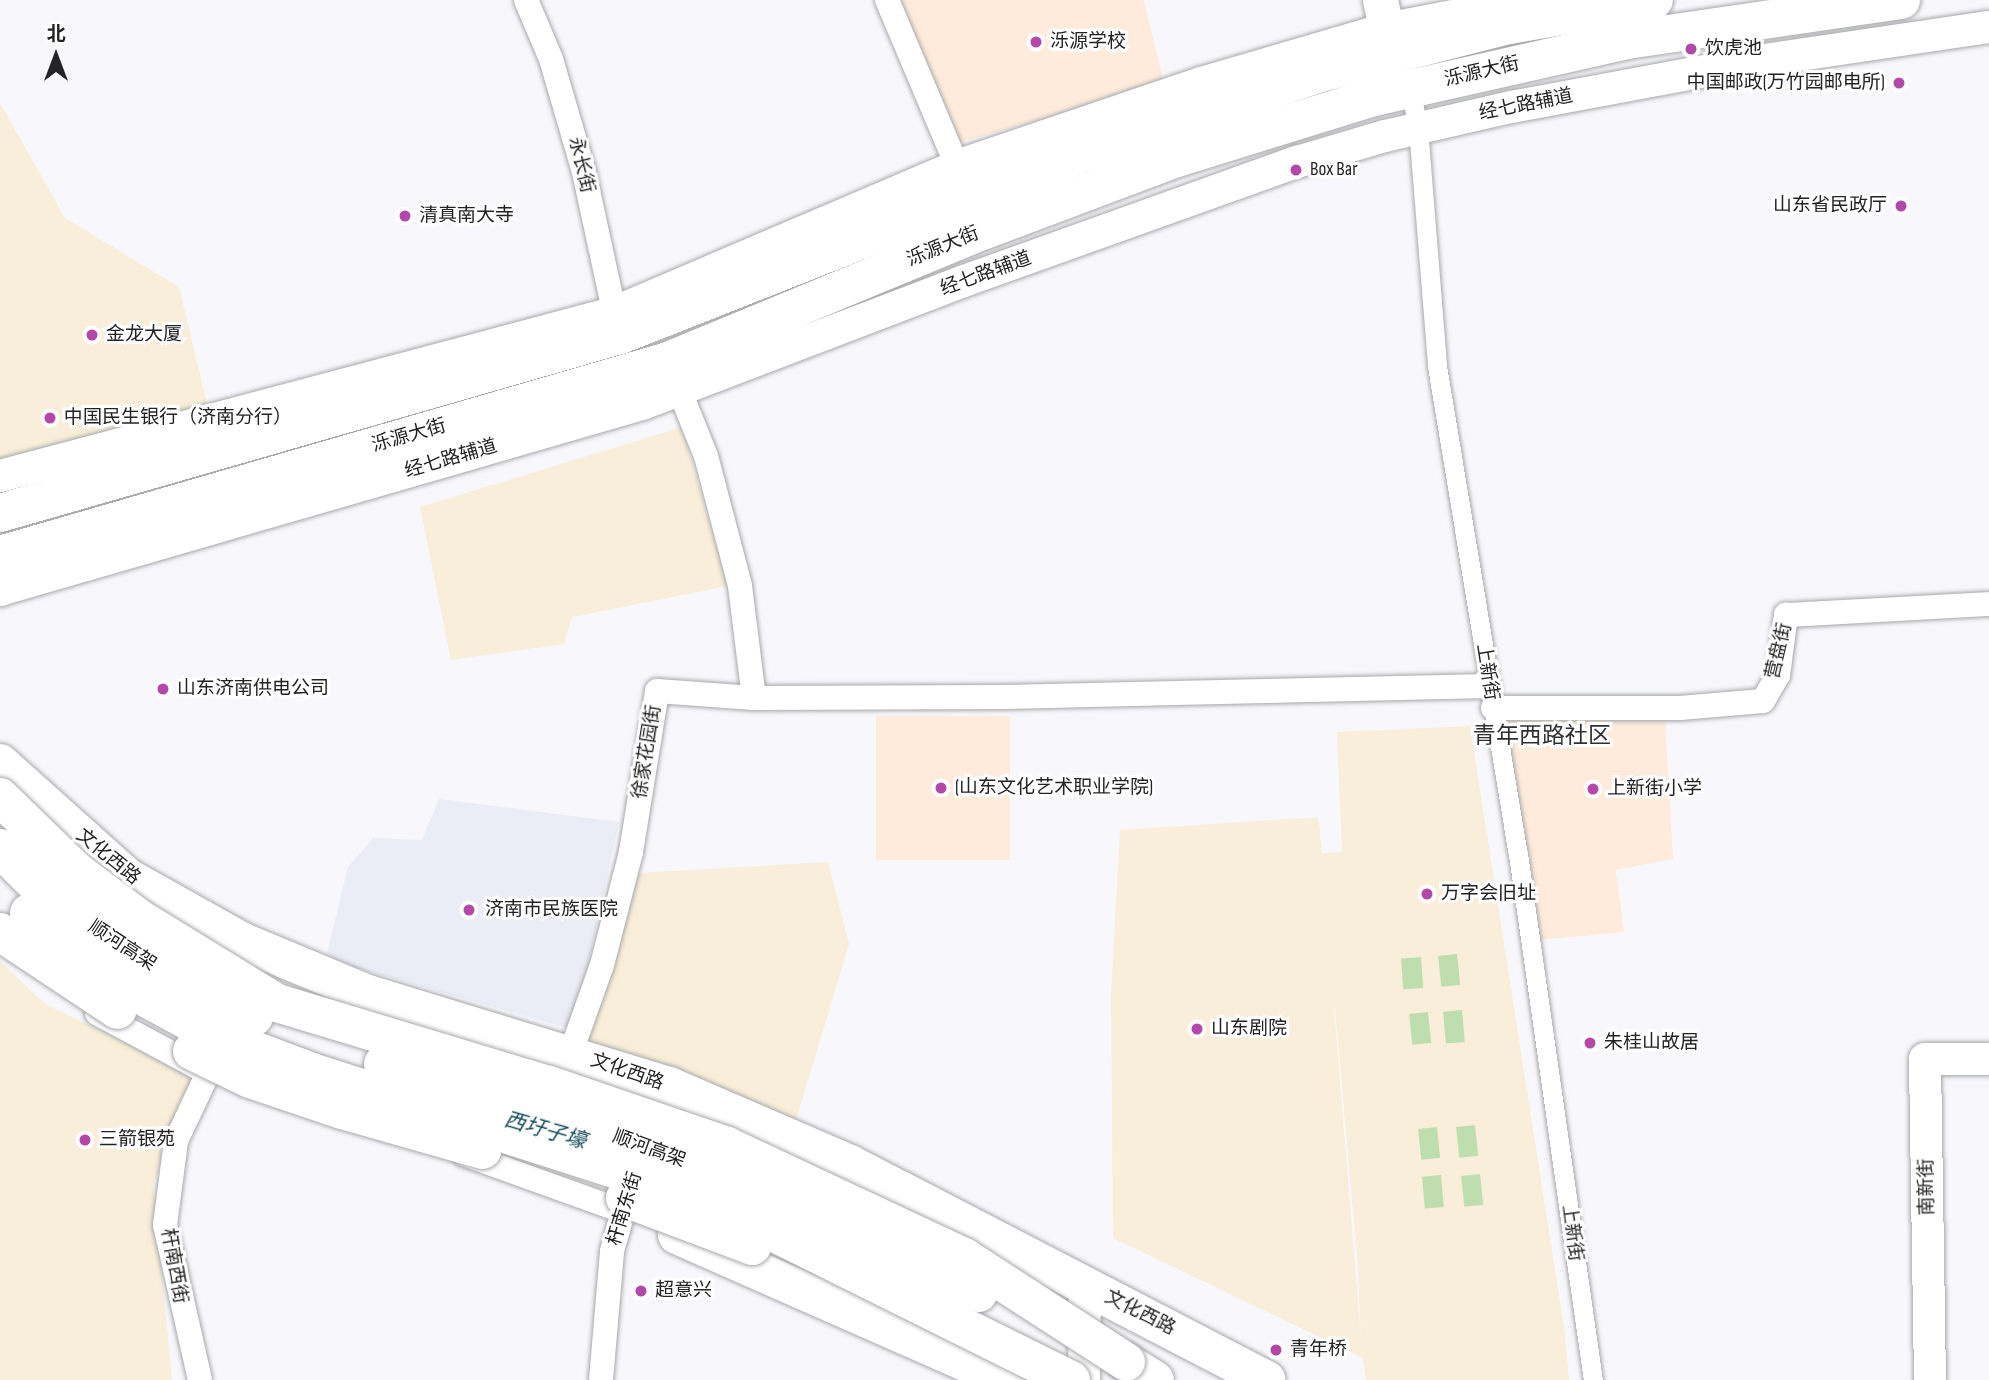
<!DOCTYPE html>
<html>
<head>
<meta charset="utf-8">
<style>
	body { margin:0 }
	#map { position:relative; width:1989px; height:1380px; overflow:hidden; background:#f8f8fc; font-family:"Sofia Sans Condensed","Noto Sans SC",sans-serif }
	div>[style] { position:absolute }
	.commercial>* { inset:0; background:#f8eed9 }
	.built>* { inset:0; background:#eaecf6 }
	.education>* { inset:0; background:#feebdb; transform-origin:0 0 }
	.green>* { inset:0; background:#bfdeaf; transform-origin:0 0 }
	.roads { filter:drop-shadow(0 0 2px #a7a8ab) drop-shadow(0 0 2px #a7a8ab) }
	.pedestrian>* { height:19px; margin:-9.5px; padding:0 9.5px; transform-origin:9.5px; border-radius:9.5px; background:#fff }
	.minor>* { height:24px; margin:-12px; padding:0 12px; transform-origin:12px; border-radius:12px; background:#fff }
	.tertiary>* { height:32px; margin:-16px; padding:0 16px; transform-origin:16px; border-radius:16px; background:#fff }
	.secondary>* { height:35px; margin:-17.5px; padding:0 17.5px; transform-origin:17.5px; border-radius:17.5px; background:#fff }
	.primary>* { height:38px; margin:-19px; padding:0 19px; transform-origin:19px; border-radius:19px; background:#fff }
	.trunk>* { height:38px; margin:-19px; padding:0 19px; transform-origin:19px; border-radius:19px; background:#fff }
	.bridges { filter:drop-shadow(0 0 2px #a7a8ab) drop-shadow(0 0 2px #a7a8ab) }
	.trunk-bridge>* { height:38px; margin:-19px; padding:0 19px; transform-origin:19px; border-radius:19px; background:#fff }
	.dots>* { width:19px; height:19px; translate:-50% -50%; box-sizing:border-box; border:4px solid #fff; border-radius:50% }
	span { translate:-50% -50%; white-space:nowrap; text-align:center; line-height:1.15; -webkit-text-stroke:6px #fff; paint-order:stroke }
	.poi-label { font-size:19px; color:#232325 }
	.left { translate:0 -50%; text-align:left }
	.right { translate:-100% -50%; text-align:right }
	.street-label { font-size:19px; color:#232325 }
	.water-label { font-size:21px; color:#134b56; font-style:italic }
	.quarter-label { font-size:23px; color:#2f2f32 }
	.north { position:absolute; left:21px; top:21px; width:70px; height:70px; -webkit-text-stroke:5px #fff; paint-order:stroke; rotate:0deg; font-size:19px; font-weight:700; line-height:28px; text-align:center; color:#232325 }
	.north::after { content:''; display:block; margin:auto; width:24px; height:32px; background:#232325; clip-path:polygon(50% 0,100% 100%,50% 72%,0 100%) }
</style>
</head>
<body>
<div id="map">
	<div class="commercial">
		<div style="clip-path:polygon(0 103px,65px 218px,179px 287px,208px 408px,0 463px)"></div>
		<div style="clip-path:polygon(682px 427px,728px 586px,572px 617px,564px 644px,451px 660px,420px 507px)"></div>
		<div style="clip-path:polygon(evenodd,1470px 726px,1564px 1327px,1569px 1380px,1366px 1380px,1363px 1358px,1113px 1238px,1111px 994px,1120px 830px,1318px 817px,1322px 853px,1342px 852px,1337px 732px,1470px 726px,1335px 1008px,1358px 1267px,1361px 1338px,1334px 1008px,1335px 1008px)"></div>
		<div style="clip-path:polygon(828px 862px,849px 944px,796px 1120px,581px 1040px,638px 873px)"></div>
		<div style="clip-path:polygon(0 961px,45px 1004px,200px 1078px,153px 1184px,172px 1380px,0 1380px)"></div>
	</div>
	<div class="built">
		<div style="clip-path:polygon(439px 799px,619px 822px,574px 1030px,343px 964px,327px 953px,348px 867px,373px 838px,422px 840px)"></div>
	</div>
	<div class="education">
		<div style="clip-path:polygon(901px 0,1144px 0,1164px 84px,958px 143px)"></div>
		<div style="left:876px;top:716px;width:134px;height:144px"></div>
		<div style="clip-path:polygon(1665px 716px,1673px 859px,1616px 870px,1624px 932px,1539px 940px,1505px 718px)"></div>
	</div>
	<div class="green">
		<div style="left:1457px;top:954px;width:31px;height:19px;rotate:84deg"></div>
		<div style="left:1421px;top:957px;width:31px;height:20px;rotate:86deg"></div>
		<div style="left:1462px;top:1010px;width:32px;height:19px;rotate:85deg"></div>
		<div style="left:1428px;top:1012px;width:31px;height:19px;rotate:84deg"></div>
		<div style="left:1475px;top:1125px;width:31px;height:19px;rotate:84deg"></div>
		<div style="left:1437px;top:1127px;width:31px;height:19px;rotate:84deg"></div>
		<div style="left:1480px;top:1174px;width:31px;height:19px;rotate:84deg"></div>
		<div style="left:1441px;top:1175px;width:32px;height:19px;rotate:85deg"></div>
	</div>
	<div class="roads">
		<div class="pedestrian">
			<div style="left:1410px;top:88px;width:41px;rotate:78.7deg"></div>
			<div style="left:1418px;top:128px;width:239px;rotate:85.4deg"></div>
			<div style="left:1437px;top:366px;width:495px;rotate:80.6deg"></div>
			<div style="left:1518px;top:854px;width:531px;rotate:81.89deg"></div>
		</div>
		<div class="minor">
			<div style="left:526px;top:0;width:64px;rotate:67deg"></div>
			<div style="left:551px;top:59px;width:118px;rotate:73.7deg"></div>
			<div style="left:584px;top:172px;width:161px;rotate:77.8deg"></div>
			<div style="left:887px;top:0;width:180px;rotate:67.1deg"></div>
			<div style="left:673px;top:374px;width:88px;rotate:68.1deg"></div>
			<div style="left:706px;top:456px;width:134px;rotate:75.3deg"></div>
			<div style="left:740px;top:586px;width:113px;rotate:82.9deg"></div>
			<div style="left:1493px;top:708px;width:187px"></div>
			<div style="left:1680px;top:708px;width:83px;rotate:-4.8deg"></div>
			<div style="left:1763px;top:701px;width:30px;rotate:-60deg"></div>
			<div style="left:1778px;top:675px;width:61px;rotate:-82.4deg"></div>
			<div style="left:1786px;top:615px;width:203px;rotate:-3.1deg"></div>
			<div style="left:97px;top:1013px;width:120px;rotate:28.3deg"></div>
			<div style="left:571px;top:1052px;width:92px;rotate:-70.4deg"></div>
			<div style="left:602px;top:965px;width:117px;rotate:-75.6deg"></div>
			<div style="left:631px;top:852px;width:163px;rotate:-80.8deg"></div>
			<div style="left:657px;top:691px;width:97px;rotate:4.1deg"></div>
			<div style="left:754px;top:698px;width:251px;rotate:-0.2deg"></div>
			<div style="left:1005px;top:697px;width:484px;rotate:-1.3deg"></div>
			<div style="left:464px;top:1154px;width:168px;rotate:19.8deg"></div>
			<div style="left:200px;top:1380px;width:159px;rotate:-102.7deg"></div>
			<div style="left:165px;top:1225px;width:85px;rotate:-82.5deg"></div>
			<div style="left:176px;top:1141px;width:75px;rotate:-64.8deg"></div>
			<div style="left:601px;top:1380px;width:129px;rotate:-85.1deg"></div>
			<div style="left:612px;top:1251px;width:58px;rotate:-74.1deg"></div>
		</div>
		<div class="tertiary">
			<div style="left:0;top:476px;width:634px;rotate:-14.89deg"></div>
			<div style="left:613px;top:313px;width:377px;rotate:-23.1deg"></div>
			<div style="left:960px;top:165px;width:255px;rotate:-18.8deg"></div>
			<div style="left:1201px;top:83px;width:193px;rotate:-16.3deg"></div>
			<div style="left:1386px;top:29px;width:152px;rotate:-11deg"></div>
			<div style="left:0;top:590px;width:668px;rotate:-16.16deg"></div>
			<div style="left:642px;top:404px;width:345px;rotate:-20.9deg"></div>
			<div style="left:964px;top:281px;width:354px;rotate:-19.7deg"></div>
			<div style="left:1297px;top:162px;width:92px;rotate:-16.5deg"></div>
			<div style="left:1385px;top:136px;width:129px;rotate:-13deg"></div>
			<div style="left:1511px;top:107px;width:251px;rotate:-10.5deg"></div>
			<div style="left:1758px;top:61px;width:233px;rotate:-8.4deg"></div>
			<div style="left:1084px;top:1380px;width:95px;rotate:-89.4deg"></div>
			<div style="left:1930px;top:1380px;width:321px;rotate:-90.9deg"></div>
			<div style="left:1925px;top:1059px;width:64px"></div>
		</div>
		<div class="secondary">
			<div style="left:1380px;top:0;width:55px;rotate:77.5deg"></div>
		</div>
		<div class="primary">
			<div style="left:0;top:513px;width:645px;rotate:-16.02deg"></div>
			<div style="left:620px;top:335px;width:491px;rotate:-21.5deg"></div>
			<div style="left:1077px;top:155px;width:256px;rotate:-18.6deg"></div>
			<div style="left:1320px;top:73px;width:195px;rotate:-14.3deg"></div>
			<div style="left:1509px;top:25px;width:147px;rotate:-9.8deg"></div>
			<div style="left:0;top:555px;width:696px;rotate:-16.19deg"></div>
			<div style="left:668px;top:361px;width:343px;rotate:-22.5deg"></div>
			<div style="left:985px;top:230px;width:205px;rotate:-20.6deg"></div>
			<div style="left:1177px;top:158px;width:206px;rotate:-17.2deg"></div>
			<div style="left:1374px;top:97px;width:259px;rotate:-12.7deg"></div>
			<div style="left:1627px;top:40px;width:277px;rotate:-8.3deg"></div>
			<div style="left:0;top:587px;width:61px;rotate:-45deg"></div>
			<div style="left:0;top:763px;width:171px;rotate:41.9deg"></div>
			<div style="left:127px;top:877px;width:131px;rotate:29.3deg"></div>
			<div style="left:241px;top:941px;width:138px;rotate:22.7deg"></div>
			<div style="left:368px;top:994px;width:315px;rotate:17deg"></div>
			<div style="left:669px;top:1086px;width:197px;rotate:23.3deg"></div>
			<div style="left:850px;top:1164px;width:469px;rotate:27.4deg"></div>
			<div style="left:677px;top:1235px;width:359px;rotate:23.8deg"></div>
		</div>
		<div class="trunk">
			<div style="left:1126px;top:1362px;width:34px;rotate:32deg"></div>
		</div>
	</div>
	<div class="bridges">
		<div class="trunk-bridge">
			<div style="left:0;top:797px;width:106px;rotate:44.2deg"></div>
			<div style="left:76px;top:871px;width:80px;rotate:36.9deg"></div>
			<div style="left:140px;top:919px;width:161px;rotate:31.5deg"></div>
			<div style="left:277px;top:1003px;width:284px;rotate:16.8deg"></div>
			<div style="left:549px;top:1085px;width:188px;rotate:18.9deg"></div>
			<div style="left:727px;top:1146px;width:262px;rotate:25.1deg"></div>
			<div style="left:964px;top:1257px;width:193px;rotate:32.9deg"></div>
			<div style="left:0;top:848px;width:71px;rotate:45deg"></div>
			<div style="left:50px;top:898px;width:120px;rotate:34.1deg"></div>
			<div style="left:149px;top:965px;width:117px;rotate:26.3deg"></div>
			<div style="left:29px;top:913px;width:122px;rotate:37.3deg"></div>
			<div style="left:126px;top:987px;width:100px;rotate:28.6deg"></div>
			<div style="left:214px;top:1035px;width:105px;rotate:20.7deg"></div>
			<div style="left:312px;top:1072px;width:410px;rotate:17.8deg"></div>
			<div style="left:702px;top:1197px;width:412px;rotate:26.4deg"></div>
			<div style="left:0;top:932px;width:141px;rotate:33.5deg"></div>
			<div style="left:192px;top:1051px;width:64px;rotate:25.8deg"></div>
			<div style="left:250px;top:1079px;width:97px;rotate:18.6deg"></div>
			<div style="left:342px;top:1110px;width:146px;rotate:15.9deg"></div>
			<div style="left:383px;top:1064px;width:169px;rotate:16.2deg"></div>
			<div style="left:545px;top:1111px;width:171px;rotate:20.1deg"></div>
			<div style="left:706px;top:1170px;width:299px;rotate:24.3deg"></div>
			<div style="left:625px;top:1198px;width:136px;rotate:20.7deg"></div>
		</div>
	</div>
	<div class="dots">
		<div style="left:1036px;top:42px;background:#b448a9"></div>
		<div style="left:1691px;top:49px;background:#b448a9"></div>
		<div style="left:1899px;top:83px;background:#b448a9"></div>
		<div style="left:1296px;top:170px;background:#b448a9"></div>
		<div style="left:1901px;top:206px;background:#b448a9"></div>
		<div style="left:405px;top:216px;background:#b448a9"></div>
		<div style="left:92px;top:335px;background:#b448a9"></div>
		<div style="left:50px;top:418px;background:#b448a9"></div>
		<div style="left:163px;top:689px;background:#b448a9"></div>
		<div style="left:941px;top:788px;background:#b448a9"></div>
		<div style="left:1593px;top:789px;background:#b448a9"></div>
		<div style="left:1427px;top:894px;background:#b448a9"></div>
		<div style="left:469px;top:910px;background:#b448a9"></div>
		<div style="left:1197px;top:1029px;background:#b448a9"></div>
		<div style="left:1590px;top:1043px;background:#b448a9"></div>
		<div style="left:85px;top:1140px;background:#b448a9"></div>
		<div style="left:641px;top:1291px;background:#b448a9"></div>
		<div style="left:1276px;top:1350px;background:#b448a9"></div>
	</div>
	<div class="poi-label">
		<span class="left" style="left:1050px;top:42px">泺源学校</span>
		<span class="left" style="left:1705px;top:49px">饮虎池</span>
		<span class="right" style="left:1885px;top:83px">中国邮政(万竹园邮电所)</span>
		<span class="left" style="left:1310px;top:170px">Box Bar</span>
		<span class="right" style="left:1887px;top:206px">山东省民政厅</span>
		<span class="left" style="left:419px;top:216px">清真南大寺</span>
		<span class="left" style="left:106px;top:335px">金龙大厦</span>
		<span class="left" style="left:64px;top:418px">中国民生银行（济南分行）</span>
		<span class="left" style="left:177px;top:689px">山东济南供电公司</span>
		<span class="left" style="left:955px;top:788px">(山东文化艺术职业学院)</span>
		<span class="left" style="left:1607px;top:789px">上新街小学</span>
		<span class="left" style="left:1441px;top:894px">万字会旧址</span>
		<span class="left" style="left:485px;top:910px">济南市民族医院</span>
		<span class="left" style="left:1211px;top:1029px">山东剧院</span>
		<span class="left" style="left:1604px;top:1043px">朱桂山故居</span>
		<span class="left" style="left:99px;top:1140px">三箭银苑</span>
		<span class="left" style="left:655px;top:1291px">超意兴</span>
		<span class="left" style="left:1290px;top:1350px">青年桥</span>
	</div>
	<div class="street-label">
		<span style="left:1482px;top:72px;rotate:-13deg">泺源大街</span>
		<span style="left:1526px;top:105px;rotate:-11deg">经七路辅道</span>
		<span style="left:581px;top:165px;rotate:76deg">永长街</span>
		<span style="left:943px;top:247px;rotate:-22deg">泺源大街</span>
		<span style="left:986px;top:274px;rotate:-20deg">经七路辅道</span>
		<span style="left:409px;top:436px;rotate:-16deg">泺源大街</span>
		<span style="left:451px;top:459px;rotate:-16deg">经七路辅道</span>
		<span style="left:1779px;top:651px;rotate:-77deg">营盘街</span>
		<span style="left:1487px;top:672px;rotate:81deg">上新街</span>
		<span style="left:647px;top:752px;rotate:-81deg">徐家花园街</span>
		<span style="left:108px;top:857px;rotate:39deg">文化西路</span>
		<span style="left:122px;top:946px;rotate:33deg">顺河高架</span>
		<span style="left:627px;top:1072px;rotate:19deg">文化西路</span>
		<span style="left:649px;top:1149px;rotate:20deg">顺河高架</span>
		<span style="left:1927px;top:1187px;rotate:-91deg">南新街</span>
		<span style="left:625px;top:1209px;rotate:-73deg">杆南东街</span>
		<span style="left:1572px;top:1233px;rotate:82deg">上新街</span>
		<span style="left:174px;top:1266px;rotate:80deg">杆南西街</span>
		<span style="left:1140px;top:1313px;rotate:27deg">文化西路</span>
	</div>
	<div class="water-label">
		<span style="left:545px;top:1131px;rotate:16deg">西圩子壕</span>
	</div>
	<div class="quarter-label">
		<span style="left:1542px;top:736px">青年西路社区</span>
	</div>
	<div class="north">北</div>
</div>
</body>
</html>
